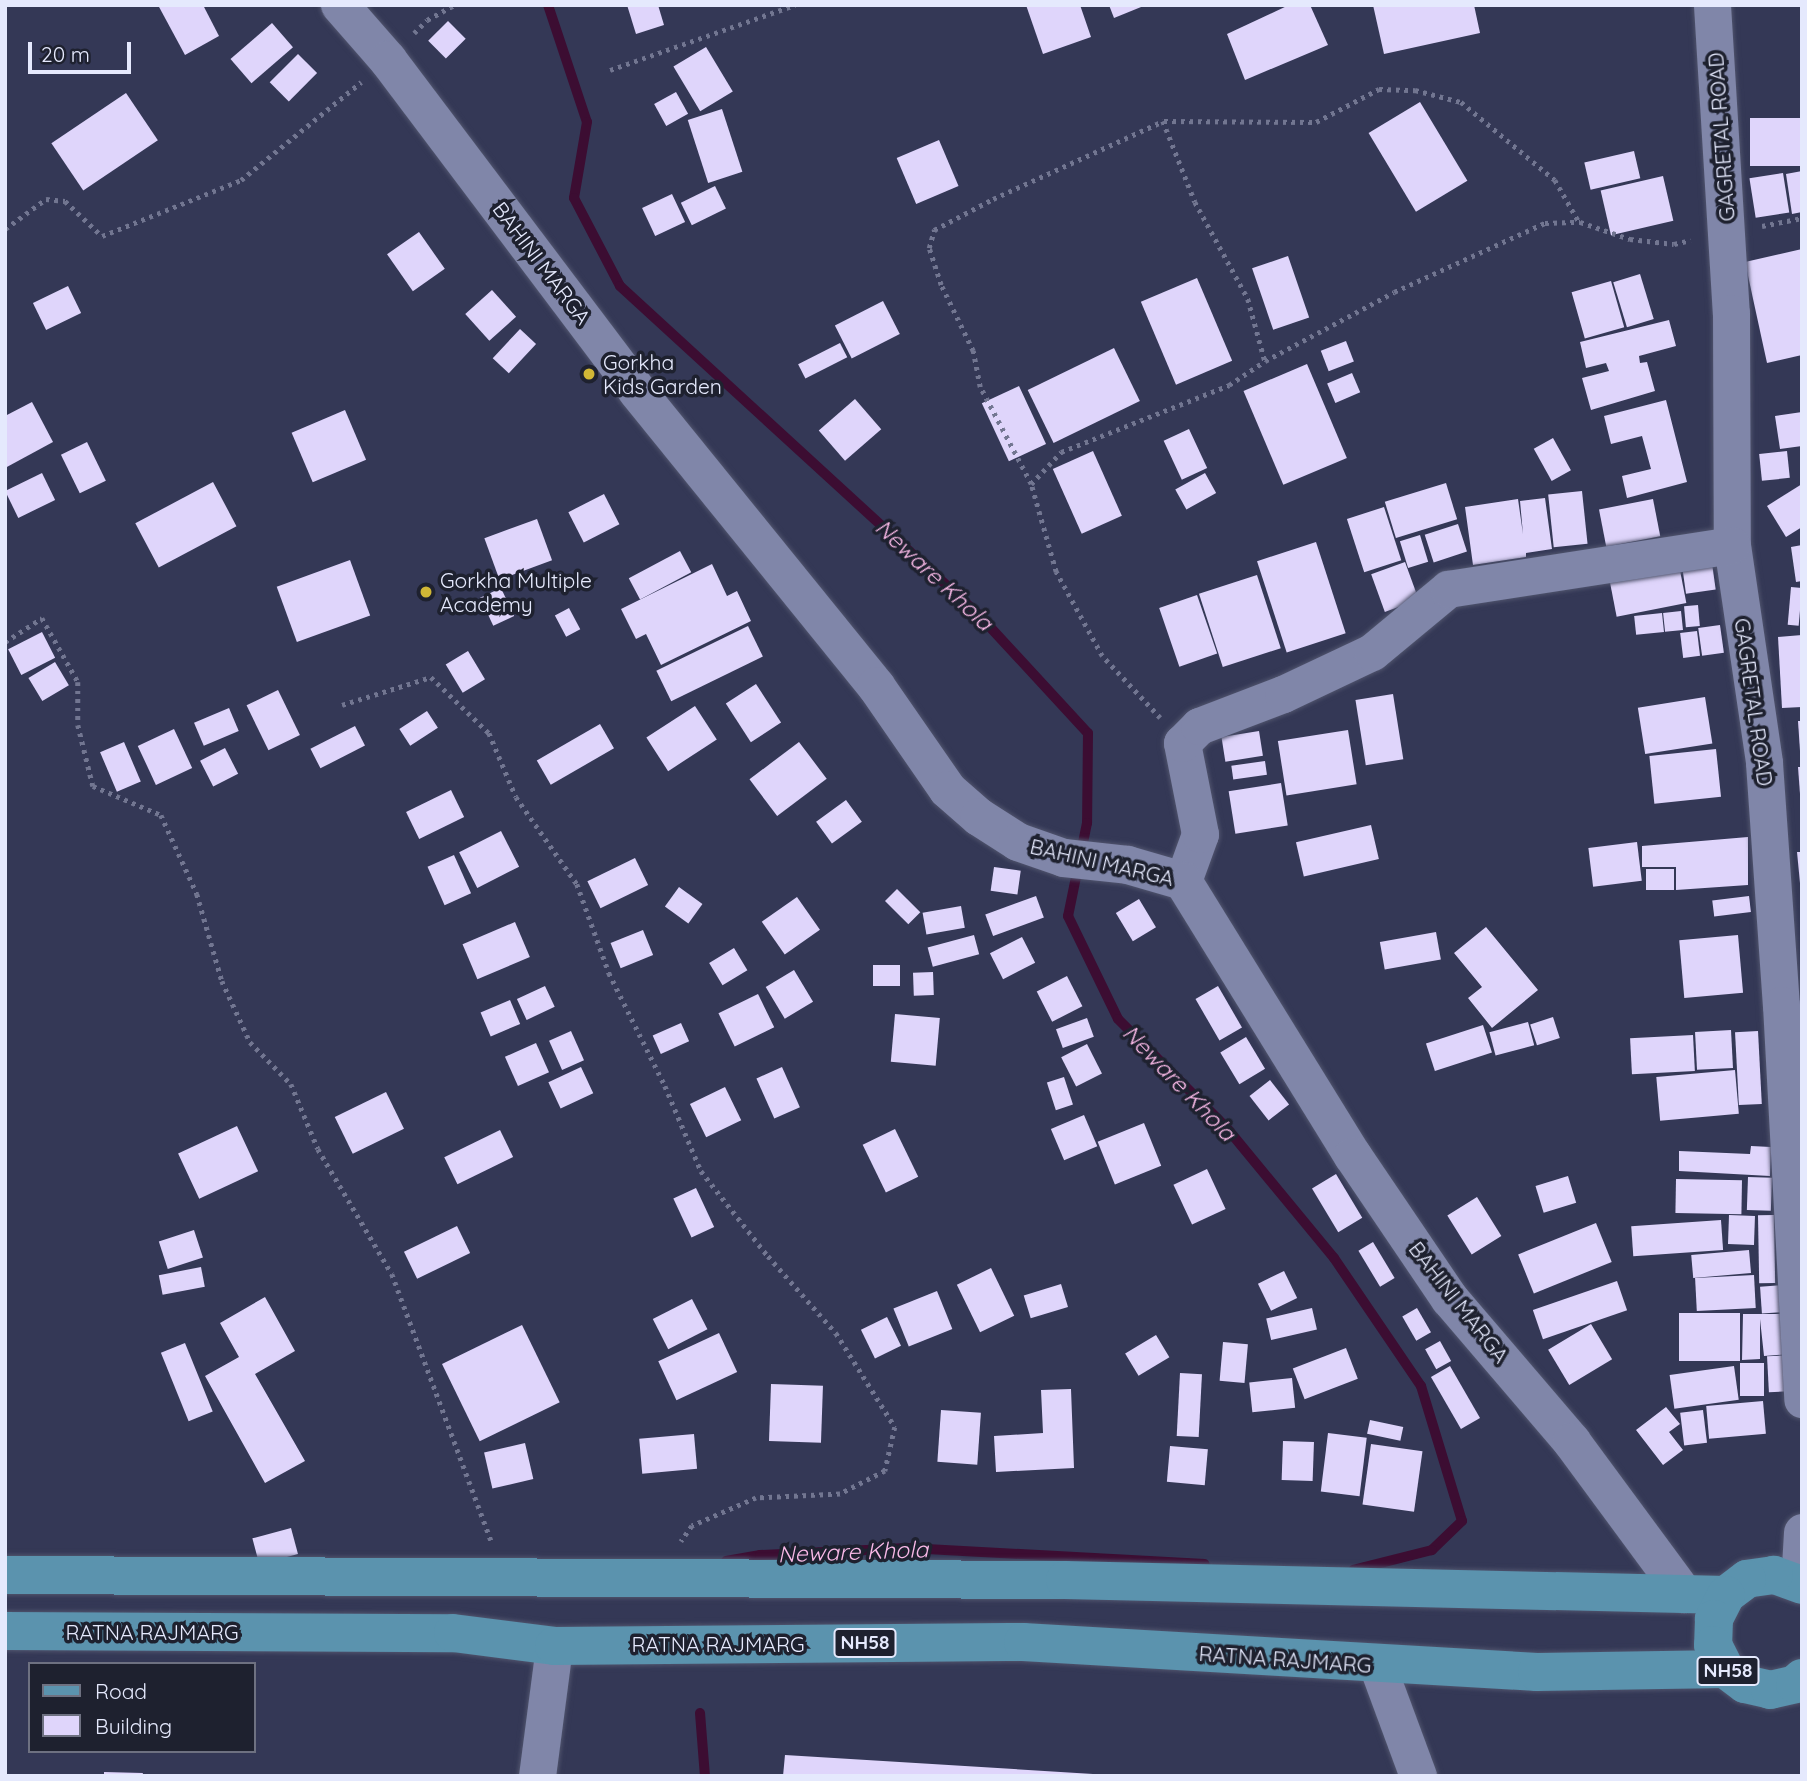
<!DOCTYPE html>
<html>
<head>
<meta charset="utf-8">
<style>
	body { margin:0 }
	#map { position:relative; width:1807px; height:1781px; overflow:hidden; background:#343856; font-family:Quicksand,sans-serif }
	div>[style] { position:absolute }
	.stream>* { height:10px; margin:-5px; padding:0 5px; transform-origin:5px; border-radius:5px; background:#3c0d32 }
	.building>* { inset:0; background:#dfd5fb; transform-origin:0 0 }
	.path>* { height:4.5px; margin-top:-2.25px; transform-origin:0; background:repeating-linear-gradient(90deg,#727691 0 3.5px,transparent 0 8.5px) }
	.roads { filter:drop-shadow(0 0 2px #50546d) drop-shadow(0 0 2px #50546d) }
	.minor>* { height:37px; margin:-18.5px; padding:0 18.5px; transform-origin:18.5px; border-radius:18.5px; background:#8086a9 }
	.tertiary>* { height:38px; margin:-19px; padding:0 19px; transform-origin:19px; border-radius:19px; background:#8086a9 }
	.primary>* { height:38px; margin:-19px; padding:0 19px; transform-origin:19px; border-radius:19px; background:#5b93ae }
	.dots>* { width:19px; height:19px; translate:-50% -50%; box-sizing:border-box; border:4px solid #1e212f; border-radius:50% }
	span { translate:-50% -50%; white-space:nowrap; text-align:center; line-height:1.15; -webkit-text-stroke:7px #1e212f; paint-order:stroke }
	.shield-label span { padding:2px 5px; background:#1e212f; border:2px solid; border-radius:5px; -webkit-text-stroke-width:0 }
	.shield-label { font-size:19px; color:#e5e9fd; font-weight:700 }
	.street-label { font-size:21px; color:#e5e9fd }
	.poi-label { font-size:21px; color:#e5e9fd }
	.left { translate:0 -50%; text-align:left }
	.water-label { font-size:23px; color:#f9b9e7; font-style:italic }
	.frame { position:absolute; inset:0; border:7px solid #e5e9fd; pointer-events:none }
	.legend { position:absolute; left:28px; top:1662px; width:228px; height:91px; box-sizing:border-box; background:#1e212f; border:2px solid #6e7181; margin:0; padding:9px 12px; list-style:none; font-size:21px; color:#e5e9fd }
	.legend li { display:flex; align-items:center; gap:14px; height:35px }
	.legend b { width:35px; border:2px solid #6e7181 }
	.scale { position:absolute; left:28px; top:42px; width:103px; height:32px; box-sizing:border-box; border:4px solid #e5e9fd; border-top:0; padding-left:9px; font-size:21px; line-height:24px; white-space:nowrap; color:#e5e9fd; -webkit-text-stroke:5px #1e212f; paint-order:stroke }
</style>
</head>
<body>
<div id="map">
	<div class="stream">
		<div style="left:548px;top:5px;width:123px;rotate:71.6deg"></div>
		<div style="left:587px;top:122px;width:77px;rotate:99.7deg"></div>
		<div style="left:574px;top:198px;width:99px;rotate:62.4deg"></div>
		<div style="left:620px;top:286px;width:486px;rotate:42.5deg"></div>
		<div style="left:978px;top:614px;width:162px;rotate:47.3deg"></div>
		<div style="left:1088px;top:733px;width:90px;rotate:90.6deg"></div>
		<div style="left:1087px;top:823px;width:95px;rotate:101.5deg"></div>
		<div style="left:1068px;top:916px;width:114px;rotate:64.1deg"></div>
		<div style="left:1118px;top:1019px;width:153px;rotate:45deg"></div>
		<div style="left:1226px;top:1127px;width:170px;rotate:50.5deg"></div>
		<div style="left:1334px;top:1258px;width:155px;rotate:55.8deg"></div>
		<div style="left:1421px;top:1386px;width:141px;rotate:73.1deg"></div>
		<div style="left:1462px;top:1521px;width:42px;rotate:136deg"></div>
		<div style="left:1432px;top:1550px;width:81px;rotate:165.8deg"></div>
		<div style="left:726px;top:1561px;width:35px;rotate:-10deg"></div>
		<div style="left:760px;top:1555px;width:148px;rotate:-2.7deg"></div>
		<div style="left:908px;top:1548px;width:297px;rotate:3.1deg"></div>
		<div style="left:700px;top:1713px;width:63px;rotate:85.5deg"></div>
	</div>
	<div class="building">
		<div style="clip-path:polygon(158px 5px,203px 5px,219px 36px,185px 55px)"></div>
		<div style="clip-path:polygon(627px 5px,658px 5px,664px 25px,636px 34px)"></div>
		<div style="clip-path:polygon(1026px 5px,1080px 5px,1091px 37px,1043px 54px)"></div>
		<div style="clip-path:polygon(1109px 5px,1146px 5px,1114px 18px)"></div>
		<div style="clip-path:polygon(1289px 5px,1310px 5px,1328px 45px,1245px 80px,1227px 34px)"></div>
		<div style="clip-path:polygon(1373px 5px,1474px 5px,1480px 33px,1384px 54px)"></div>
		<div style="left:448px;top:21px;width:25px;height:28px;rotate:45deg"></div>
		<div style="left:272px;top:23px;width:32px;height:55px;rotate:49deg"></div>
		<div style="left:706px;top:47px;width:52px;height:38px;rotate:59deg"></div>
		<div style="left:298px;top:54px;width:27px;height:40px;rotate:45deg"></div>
		<div style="left:676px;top:92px;width:25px;height:25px;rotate:61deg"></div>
		<div style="left:126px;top:93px;width:57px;height:90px;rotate:56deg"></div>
		<div style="left:1420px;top:102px;width:92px;height:60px;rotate:59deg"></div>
		<div style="left:722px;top:109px;width:66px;height:36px;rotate:72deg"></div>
		<div style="left:1802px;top:118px;width:48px;height:52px;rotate:90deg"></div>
		<div style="left:939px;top:140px;width:50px;height:46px;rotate:67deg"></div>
		<div style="left:1634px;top:151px;width:28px;height:51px;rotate:77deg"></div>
		<div style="clip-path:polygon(1802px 171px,1802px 212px,1792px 214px,1786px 174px)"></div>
		<div style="left:1783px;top:173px;width:40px;height:34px;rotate:81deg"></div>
		<div style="left:1663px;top:176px;width:46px;height:64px;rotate:77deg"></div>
		<div style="left:715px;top:186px;width:25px;height:38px;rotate:64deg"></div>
		<div style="left:672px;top:194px;width:31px;height:33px;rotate:65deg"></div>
		<div style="left:419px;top:232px;width:45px;height:39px;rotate:55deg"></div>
		<div style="clip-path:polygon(1802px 249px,1802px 355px,1767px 363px,1745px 262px)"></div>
		<div style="left:1288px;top:256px;width:65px;height:38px;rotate:71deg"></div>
		<div style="left:1640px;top:274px;width:47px;height:28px;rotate:73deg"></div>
		<div style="left:1197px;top:278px;width:90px;height:61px;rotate:67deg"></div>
		<div style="left:1611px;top:281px;width:48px;height:41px;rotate:74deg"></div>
		<div style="left:68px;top:286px;width:30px;height:39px;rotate:64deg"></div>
		<div style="left:492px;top:290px;width:36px;height:36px;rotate:48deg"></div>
		<div style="left:883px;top:301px;width:37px;height:54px;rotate:63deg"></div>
		<div style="clip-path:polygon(1669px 320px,1676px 346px,1639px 356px,1640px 363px,1647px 362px,1655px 391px,1591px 410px,1582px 378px,1609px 371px,1606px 363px,1586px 368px,1580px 342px)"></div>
		<div style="left:520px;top:329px;width:22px;height:40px;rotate:43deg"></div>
		<div style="left:1346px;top:341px;width:22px;height:27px;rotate:69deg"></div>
		<div style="left:840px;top:343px;width:16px;height:47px;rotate:63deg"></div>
		<div style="left:1114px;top:348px;width:59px;height:96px;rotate:64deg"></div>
		<div style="left:1307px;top:364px;width:102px;height:69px;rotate:67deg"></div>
		<div style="left:1352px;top:373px;width:21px;height:27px;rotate:67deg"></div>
		<div style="left:1019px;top:386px;width:64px;height:41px;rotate:65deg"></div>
		<div style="left:855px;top:399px;width:40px;height:48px;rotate:49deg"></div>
		<div style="clip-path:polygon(1666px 400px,1687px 482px,1627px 498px,1622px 476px,1651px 469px,1642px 436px,1611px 444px,1604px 416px)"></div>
		<div style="clip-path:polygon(32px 402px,53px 442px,5px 468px,5px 416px)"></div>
		<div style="left:345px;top:410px;width:54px;height:58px;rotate:67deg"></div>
		<div style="clip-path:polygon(1802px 412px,1802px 446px,1780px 449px,1775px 416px)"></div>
		<div style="left:1189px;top:429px;width:43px;height:28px;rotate:65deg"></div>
		<div style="left:1553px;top:438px;width:37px;height:22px;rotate:61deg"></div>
		<div style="left:87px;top:442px;width:43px;height:29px;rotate:64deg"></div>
		<div style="left:1093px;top:451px;width:71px;height:44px;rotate:66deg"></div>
		<div style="left:1787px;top:451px;width:27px;height:28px;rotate:84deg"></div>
		<div style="left:42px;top:473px;width:30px;height:41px;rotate:64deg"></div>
		<div style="left:1205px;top:473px;width:23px;height:34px;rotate:61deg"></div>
		<div style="left:213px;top:482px;width:50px;height:88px;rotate:62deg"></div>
		<div style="left:1446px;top:483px;width:38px;height:64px;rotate:73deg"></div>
		<div style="clip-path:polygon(1802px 484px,1802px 527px,1786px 537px,1767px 506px)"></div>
		<div style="left:1582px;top:491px;width:53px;height:34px;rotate:84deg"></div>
		<div style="left:604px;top:494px;width:34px;height:40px;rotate:63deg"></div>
		<div style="clip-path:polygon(1545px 498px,1552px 549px,1526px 553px,1526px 557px,1473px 565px,1465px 507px,1518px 499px,1523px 534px,1520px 501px)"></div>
		<div style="left:1653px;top:499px;width:38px;height:55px;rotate:79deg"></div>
		<div style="left:1384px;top:507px;width:56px;height:39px;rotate:72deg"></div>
		<div style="left:537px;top:519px;width:44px;height:56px;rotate:70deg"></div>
		<div style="left:1458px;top:524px;width:29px;height:35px;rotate:72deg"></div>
		<div style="left:1420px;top:535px;width:28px;height:21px;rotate:73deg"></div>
		<div style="left:1316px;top:542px;width:96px;height:62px;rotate:72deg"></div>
		<div style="clip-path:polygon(1802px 545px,1802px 581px,1796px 582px,1791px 547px)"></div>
		<div style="left:1710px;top:549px;width:41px;height:30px;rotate:82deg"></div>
		<div style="left:680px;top:551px;width:24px;height:58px;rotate:62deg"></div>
		<div style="left:1677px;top:555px;width:49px;height:71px;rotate:79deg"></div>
		<div style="left:350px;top:560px;width:59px;height:78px;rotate:70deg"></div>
		<div style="left:1405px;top:562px;width:40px;height:36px;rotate:70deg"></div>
		<div style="clip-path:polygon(712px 564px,727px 596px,737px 591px,751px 621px,661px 665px,646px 634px,636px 639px,621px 609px)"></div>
		<div style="left:1257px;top:575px;width:77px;height:61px;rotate:72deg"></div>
		<div style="left:1791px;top:587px;width:11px;height:38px;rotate:5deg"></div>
		<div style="left:501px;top:588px;width:31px;height:23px;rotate:65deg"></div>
		<div style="left:1197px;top:595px;width:62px;height:40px;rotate:71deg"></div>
		<div style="left:1698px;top:605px;width:21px;height:14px;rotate:85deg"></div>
		<div style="left:569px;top:608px;width:24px;height:16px;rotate:62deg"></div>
		<div style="left:1681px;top:611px;width:19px;height:18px;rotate:84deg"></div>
		<div style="left:1662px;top:613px;width:19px;height:28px;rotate:84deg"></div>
		<div style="left:1720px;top:625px;width:28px;height:22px;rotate:82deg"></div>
		<div style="left:748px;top:626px;width:34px;height:102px;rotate:64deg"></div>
		<div style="left:1697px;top:631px;width:25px;height:17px;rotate:83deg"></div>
		<div style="left:42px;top:632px;width:29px;height:38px;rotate:63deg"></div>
		<div style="clip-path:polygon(1802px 635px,1802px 707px,1782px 708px,1778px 637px)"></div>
		<div style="left:468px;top:651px;width:33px;height:26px;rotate:59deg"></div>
		<div style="left:55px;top:662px;width:27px;height:31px;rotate:59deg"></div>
		<div style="left:756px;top:684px;width:46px;height:36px;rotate:57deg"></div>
		<div style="left:278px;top:690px;width:50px;height:35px;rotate:64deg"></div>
		<div style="left:1393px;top:694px;width:66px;height:38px;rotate:81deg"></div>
		<div style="left:1705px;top:697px;width:47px;height:68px;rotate:81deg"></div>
		<div style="left:695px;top:706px;width:40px;height:58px;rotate:57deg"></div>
		<div style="left:229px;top:708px;width:25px;height:38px;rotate:67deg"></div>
		<div style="left:427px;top:711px;width:20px;height:33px;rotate:57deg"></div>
		<div style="clip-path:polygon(1798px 721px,1802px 721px,1802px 751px,1800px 751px)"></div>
		<div style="left:600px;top:724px;width:28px;height:73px;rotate:60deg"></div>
		<div style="left:355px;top:726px;width:22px;height:50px;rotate:63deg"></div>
		<div style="left:174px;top:729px;width:43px;height:40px;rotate:65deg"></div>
		<div style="left:1348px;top:730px;width:55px;height:71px;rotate:81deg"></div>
		<div style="left:1259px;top:731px;width:25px;height:38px;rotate:81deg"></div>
		<div style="left:124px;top:742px;width:43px;height:26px;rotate:67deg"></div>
		<div style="left:799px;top:742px;width:46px;height:62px;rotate:53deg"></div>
		<div style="left:225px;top:748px;width:29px;height:28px;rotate:63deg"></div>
		<div style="left:1716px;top:749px;width:48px;height:67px;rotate:84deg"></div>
		<div style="left:1265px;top:761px;width:14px;height:34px;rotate:82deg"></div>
		<div style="clip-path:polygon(1798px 767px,1802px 767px,1802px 794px,1800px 794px)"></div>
		<div style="left:1281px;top:783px;width:43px;height:53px;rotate:81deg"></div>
		<div style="left:451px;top:790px;width:30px;height:50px;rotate:64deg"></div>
		<div style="left:846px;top:800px;width:27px;height:37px;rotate:54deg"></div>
		<div style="left:1371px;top:825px;width:35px;height:77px;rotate:77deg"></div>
		<div style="left:501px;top:831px;width:40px;height:47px;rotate:63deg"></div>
		<div style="clip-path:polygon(1748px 837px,1748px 885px,1676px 890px,1676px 867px,1642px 867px,1642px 846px)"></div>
		<div style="left:1637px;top:842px;width:39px;height:49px;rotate:83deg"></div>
		<div style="clip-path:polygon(1797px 852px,1802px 852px,1802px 883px,1800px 883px)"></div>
		<div style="left:454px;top:855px;width:42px;height:29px;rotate:66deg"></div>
		<div style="left:635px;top:858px;width:30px;height:53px;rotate:64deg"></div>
		<div style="left:994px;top:867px;width:27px;height:24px;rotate:8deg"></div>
		<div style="left:1674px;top:869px;width:21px;height:28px;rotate:90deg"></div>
		<div style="left:679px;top:887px;width:29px;height:24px;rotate:36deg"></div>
		<div style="left:897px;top:889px;width:33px;height:17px;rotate:45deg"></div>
		<div style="left:1036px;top:896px;width:23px;height:54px;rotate:70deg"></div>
		<div style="left:1749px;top:896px;width:16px;height:37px;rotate:83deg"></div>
		<div style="left:797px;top:897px;width:40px;height:43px;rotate:55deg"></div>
		<div style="left:1139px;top:899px;width:33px;height:27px;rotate:59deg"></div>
		<div style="left:961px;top:906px;width:22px;height:39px;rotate:80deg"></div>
		<div style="left:515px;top:922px;width:38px;height:57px;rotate:67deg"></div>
		<div style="clip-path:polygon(1486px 927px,1538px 990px,1492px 1028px,1468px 998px,1482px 987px,1454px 953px)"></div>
		<div style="left:643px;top:930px;width:27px;height:35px;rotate:68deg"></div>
		<div style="left:1436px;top:932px;width:28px;height:57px;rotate:80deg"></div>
		<div style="left:974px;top:935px;width:20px;height:48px;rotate:75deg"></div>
		<div style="left:1738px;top:935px;width:58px;height:59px;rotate:85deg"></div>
		<div style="left:1022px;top:937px;width:29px;height:36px;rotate:63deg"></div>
		<div style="left:734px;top:948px;width:26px;height:29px;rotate:59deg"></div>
		<div style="left:873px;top:965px;width:27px;height:21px"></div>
		<div style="left:794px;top:970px;width:37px;height:33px;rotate:59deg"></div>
		<div style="left:933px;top:972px;width:23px;height:20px;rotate:88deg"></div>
		<div style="left:1067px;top:976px;width:34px;height:34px;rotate:63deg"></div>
		<div style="left:545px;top:986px;width:23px;height:31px;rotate:65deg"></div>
		<div style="left:1218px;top:986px;width:48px;height:26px;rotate:60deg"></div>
		<div style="left:758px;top:994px;width:37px;height:44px;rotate:64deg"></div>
		<div style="left:510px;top:1000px;width:26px;height:32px;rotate:67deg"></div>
		<div style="left:895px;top:1014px;width:45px;height:48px;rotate:5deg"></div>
		<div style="left:1553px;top:1017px;width:22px;height:24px;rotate:72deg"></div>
		<div style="left:1087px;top:1018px;width:20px;height:33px;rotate:70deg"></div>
		<div style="left:1528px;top:1022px;width:24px;height:40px;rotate:75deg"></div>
		<div style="left:681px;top:1023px;width:20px;height:31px;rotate:66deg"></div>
		<div style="left:1483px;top:1025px;width:29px;height:60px;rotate:72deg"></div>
		<div style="left:1731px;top:1030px;width:38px;height:36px;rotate:87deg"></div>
		<div style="left:571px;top:1031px;width:32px;height:24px;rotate:66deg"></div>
		<div style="left:1758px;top:1031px;width:73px;height:23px;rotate:87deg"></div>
		<div style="left:1693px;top:1035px;width:36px;height:63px;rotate:87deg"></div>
		<div style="left:1246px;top:1037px;width:37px;height:30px;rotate:59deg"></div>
		<div style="left:536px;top:1043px;width:32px;height:34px;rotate:66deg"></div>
		<div style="left:1087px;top:1044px;width:33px;height:29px;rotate:63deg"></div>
		<div style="left:581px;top:1067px;width:29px;height:36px;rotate:65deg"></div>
		<div style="left:782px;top:1067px;width:44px;height:28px;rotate:66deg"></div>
		<div style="left:1735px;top:1070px;width:44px;height:79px;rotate:85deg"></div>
		<div style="left:1064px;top:1077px;width:29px;height:18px;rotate:72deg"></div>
		<div style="left:1270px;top:1080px;width:31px;height:26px;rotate:52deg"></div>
		<div style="left:725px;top:1087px;width:37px;height:39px;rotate:64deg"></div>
		<div style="left:386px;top:1092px;width:41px;height:57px;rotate:64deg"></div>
		<div style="left:1084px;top:1115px;width:34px;height:36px;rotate:67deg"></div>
		<div style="left:1144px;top:1123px;width:46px;height:50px;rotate:68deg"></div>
		<div style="left:237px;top:1126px;width:50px;height:65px;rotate:65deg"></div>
		<div style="left:895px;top:1129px;width:53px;height:36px;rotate:64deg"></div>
		<div style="left:500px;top:1130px;width:30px;height:62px;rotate:64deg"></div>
		<div style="clip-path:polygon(1751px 1146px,1771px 1147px,1770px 1176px,1679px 1171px,1679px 1151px,1750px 1154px)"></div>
		<div style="left:1207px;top:1169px;width:44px;height:37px;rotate:65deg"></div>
		<div style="left:1336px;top:1174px;width:51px;height:28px;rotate:59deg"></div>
		<div style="left:1568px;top:1176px;width:28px;height:34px;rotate:73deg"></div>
		<div style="left:1748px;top:1177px;width:24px;height:33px;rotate:2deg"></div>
		<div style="left:1676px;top:1179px;width:66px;height:34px;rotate:1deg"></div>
		<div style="left:696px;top:1188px;width:43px;height:25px;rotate:65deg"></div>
		<div style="left:1477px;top:1197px;width:46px;height:35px;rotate:58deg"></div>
		<div style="left:1729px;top:1215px;width:26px;height:29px;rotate:2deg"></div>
		<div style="left:1774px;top:1215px;width:68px;height:16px;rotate:89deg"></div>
		<div style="left:1721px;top:1220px;width:30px;height:90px;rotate:86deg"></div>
		<div style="left:1596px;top:1223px;width:42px;height:84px;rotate:68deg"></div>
		<div style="left:457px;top:1226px;width:30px;height:59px;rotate:64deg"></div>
		<div style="left:194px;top:1230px;width:29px;height:37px;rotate:72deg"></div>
		<div style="left:1373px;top:1242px;width:42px;height:17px;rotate:59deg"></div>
		<div style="left:1749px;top:1250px;width:23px;height:58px;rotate:85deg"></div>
		<div style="left:201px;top:1267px;width:20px;height:43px;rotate:79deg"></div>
		<div style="left:991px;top:1268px;width:53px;height:38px;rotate:64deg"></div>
		<div style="left:1284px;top:1271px;width:30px;height:29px;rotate:64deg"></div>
		<div style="left:1754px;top:1275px;width:33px;height:59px;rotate:87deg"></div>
		<div style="left:1617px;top:1281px;width:31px;height:89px;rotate:71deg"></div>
		<div style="left:1061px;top:1284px;width:24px;height:39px;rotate:73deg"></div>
		<div style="left:1784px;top:1285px;width:27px;height:24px;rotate:86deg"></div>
		<div style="left:937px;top:1291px;width:41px;height:47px;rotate:68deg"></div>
		<div style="clip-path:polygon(265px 1297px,295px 1351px,255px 1374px,305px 1461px,265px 1483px,205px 1376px,239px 1357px,220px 1323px)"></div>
		<div style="left:692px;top:1299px;width:34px;height:44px;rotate:63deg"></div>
		<div style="left:1312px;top:1308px;width:22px;height:47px;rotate:77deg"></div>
		<div style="left:1417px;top:1308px;width:28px;height:17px;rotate:60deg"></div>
		<div style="left:1740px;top:1313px;width:48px;height:61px;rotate:90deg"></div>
		<div style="clip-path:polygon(1743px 1314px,1786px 1314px,1789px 1354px,1764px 1356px,1760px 1319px,1760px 1359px,1742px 1360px)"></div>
		<div style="left:887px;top:1317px;width:32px;height:29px;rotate:64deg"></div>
		<div style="left:1591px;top:1324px;width:41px;height:50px;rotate:59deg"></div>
		<div style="left:522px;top:1325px;width:86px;height:89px;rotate:64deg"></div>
		<div style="left:719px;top:1333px;width:43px;height:67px;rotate:65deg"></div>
		<div style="left:1156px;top:1335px;width:26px;height:36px;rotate:59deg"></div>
		<div style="left:1440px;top:1341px;width:23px;height:17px;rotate:61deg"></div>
		<div style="left:1223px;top:1342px;width:25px;height:39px;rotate:5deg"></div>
		<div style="left:185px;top:1343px;width:74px;height:26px;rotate:68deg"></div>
		<div style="left:1346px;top:1348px;width:33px;height:57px;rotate:69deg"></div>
		<div style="left:1792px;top:1355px;width:36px;height:25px;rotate:87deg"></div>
		<div style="left:1740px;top:1363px;width:24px;height:33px"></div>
		<div style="left:1450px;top:1366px;width:60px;height:22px;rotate:60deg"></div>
		<div style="left:1734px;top:1366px;width:34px;height:65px;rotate:82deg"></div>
		<div style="left:1180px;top:1373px;width:22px;height:63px;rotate:3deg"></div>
		<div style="left:1292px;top:1378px;width:30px;height:43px;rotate:84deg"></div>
		<div style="left:771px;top:1384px;width:52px;height:57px;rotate:2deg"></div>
		<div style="clip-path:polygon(1071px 1389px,1074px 1468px,996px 1472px,994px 1436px,1043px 1433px,1041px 1390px)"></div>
		<div style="left:1763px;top:1401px;width:33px;height:57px;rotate:85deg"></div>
		<div style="clip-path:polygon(1666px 1407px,1680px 1424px,1669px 1432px,1683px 1450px,1663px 1465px,1636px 1430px)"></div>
		<div style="left:941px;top:1410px;width:40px;height:52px;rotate:4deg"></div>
		<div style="left:1703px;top:1410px;width:33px;height:23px;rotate:83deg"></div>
		<div style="left:1370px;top:1420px;width:34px;height:14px;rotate:12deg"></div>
		<div style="left:1328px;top:1433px;width:39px;height:59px;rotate:7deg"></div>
		<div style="left:694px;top:1434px;width:35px;height:55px;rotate:85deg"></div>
		<div style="left:1283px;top:1441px;width:31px;height:39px;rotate:2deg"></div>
		<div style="left:525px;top:1443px;width:37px;height:42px;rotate:77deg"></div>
		<div style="left:1371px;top:1444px;width:52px;height:61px;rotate:8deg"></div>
		<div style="left:1170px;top:1446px;width:38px;height:36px;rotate:5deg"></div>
		<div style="left:291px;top:1528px;width:27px;height:40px;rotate:75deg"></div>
		<div style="clip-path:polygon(785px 1755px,1093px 1774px,1093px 1776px,783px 1776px)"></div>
		<div style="clip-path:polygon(104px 1772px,143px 1773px,142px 1776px,104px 1776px)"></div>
	</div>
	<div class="path">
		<div style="left:414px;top:33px;width:18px;rotate:-45deg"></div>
		<div style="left:427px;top:20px;width:31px;rotate:-29deg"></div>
		<div style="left:610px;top:70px;width:196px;rotate:-19.4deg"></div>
		<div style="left:1164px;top:121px;width:152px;rotate:0.4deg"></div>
		<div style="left:1316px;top:122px;width:71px;rotate:-27.6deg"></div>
		<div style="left:1379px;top:89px;width:36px;rotate:2deg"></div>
		<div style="left:1415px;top:90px;width:48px;rotate:14.6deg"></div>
		<div style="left:1461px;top:102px;width:122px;rotate:39.7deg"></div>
		<div style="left:1555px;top:180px;width:48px;rotate:60.3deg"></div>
		<div style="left:1762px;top:226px;width:41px;rotate:-11.3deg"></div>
		<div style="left:5px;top:229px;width:51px;rotate:-36.2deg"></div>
		<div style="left:46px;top:199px;width:19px;rotate:6deg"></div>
		<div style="left:65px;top:201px;width:51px;rotate:43.4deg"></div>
		<div style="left:102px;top:236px;width:150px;rotate:-21.9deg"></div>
		<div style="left:241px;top:180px;width:155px;rotate:-39.2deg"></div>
		<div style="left:1031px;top:484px;width:44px;rotate:-46.8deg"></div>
		<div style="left:1061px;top:452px;width:181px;rotate:-21.7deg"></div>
		<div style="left:1229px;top:385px;width:43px;rotate:-33.7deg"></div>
		<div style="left:5px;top:642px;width:44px;rotate:-33deg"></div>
		<div style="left:42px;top:618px;width:73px;rotate:60.6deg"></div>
		<div style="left:78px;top:682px;width:43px;rotate:90deg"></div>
		<div style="left:78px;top:725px;width:63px;rotate:76.2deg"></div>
		<div style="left:93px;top:786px;width:74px;rotate:23.1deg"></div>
		<div style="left:161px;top:815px;width:87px;rotate:65.5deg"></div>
		<div style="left:197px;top:894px;width:91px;rotate:74deg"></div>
		<div style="left:222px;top:981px;width:67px;rotate:65.3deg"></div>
		<div style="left:250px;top:1042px;width:59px;rotate:45.7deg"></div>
		<div style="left:291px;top:1084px;width:70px;rotate:67.4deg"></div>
		<div style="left:318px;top:1149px;width:145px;rotate:59.4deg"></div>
		<div style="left:392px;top:1274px;width:284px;rotate:69.6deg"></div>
		<div style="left:342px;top:705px;width:93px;rotate:-17.5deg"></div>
		<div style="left:431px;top:677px;width:81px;rotate:44deg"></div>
		<div style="left:489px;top:733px;width:69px;rotate:67.1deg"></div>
		<div style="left:516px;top:797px;width:106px;rotate:55deg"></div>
		<div style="left:577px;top:884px;width:95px;rotate:70.2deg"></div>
		<div style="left:609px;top:973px;width:126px;rotate:63.6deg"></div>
		<div style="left:665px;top:1086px;width:92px;rotate:67deg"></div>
		<div style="left:701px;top:1171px;width:108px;rotate:51.8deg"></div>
		<div style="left:768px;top:1256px;width:103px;rotate:48.6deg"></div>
		<div style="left:836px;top:1333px;width:111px;rotate:57.9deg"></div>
		<div style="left:895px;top:1427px;width:45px;rotate:102.8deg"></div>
		<div style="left:885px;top:1471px;width:51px;rotate:152.9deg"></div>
		<div style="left:840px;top:1494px;width:84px;rotate:177.3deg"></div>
		<div style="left:756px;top:1498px;width:70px;rotate:156.4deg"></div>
		<div style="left:692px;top:1526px;width:19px;rotate:125deg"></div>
		<div style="left:1160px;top:718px;width:85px;rotate:-133.1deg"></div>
		<div style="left:1102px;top:656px;width:96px;rotate:-118.7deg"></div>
		<div style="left:1056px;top:572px;width:91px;rotate:-105.9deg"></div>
		<div style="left:1031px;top:484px;width:110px;rotate:-117.7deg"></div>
		<div style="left:980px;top:387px;width:37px;rotate:-101deg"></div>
		<div style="left:973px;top:351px;width:73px;rotate:-115.9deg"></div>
		<div style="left:941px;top:285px;width:39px;rotate:-108deg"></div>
		<div style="left:929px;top:248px;width:19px;rotate:-74deg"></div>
		<div style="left:934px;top:230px;width:67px;rotate:-27.7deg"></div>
		<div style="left:993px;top:199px;width:187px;rotate:-24.6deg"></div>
		<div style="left:1163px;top:121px;width:87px;rotate:68.4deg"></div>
		<div style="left:1195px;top:202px;width:111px;rotate:61.3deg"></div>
		<div style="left:1248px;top:299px;width:64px;rotate:74.7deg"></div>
		<div style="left:1265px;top:361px;width:146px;rotate:-28.1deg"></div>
		<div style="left:1394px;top:292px;width:166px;rotate:-24.6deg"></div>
		<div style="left:1545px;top:223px;width:35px;rotate:-2deg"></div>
		<div style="left:1580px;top:222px;width:53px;rotate:18.8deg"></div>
		<div style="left:1630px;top:239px;width:44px;rotate:6.5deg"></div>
		<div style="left:1674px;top:244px;width:17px;rotate:-13deg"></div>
	</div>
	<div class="roads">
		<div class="minor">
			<div style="left:1712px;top:5px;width:309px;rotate:86.5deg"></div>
			<div style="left:1731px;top:313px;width:232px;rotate:89.8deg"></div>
			<div style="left:1732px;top:545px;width:220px;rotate:81.6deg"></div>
			<div style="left:1764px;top:763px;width:243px;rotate:86deg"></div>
			<div style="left:1781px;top:1005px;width:395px;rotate:86.9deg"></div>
			<div style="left:1183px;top:881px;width:50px;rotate:-70.1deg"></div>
			<div style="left:1200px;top:834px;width:93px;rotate:-101.2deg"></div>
			<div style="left:1182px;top:743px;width:24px;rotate:-45deg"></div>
			<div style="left:1199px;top:726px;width:90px;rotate:-20.9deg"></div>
			<div style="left:1283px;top:694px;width:98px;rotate:-25.3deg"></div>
			<div style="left:1372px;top:652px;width:99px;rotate:-39.7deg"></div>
			<div style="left:1448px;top:589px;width:287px;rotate:-8.8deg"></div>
			<div style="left:1799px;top:1583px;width:51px;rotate:-86.6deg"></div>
			<div style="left:1377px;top:1665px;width:118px;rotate:69.7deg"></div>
			<div style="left:537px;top:1776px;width:131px;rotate:-82.5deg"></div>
		</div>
		<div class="tertiary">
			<div style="left:340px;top:5px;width:73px;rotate:48.9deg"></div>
			<div style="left:388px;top:60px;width:414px;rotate:53deg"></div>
			<div style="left:637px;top:391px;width:380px;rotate:51deg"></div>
			<div style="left:876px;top:686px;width:126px;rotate:55.3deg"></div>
			<div style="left:948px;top:790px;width:41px;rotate:41.1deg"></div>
			<div style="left:979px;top:817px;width:46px;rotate:32.7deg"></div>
			<div style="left:1018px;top:842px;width:49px;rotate:19.2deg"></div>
			<div style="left:1064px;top:858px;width:64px;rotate:6.2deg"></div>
			<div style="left:1128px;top:865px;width:57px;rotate:16.2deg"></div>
			<div style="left:1183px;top:881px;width:323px;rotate:58.3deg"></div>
			<div style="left:1353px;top:1156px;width:173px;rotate:55.9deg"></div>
			<div style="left:1450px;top:1299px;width:188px;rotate:49.5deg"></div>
			<div style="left:1572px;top:1442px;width:189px;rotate:53.6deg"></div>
		</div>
		<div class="primary">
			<div style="left:5px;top:1575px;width:1060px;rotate:0.27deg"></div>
			<div style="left:1065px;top:1580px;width:661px;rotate:1.3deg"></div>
			<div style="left:1802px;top:1585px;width:30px;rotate:-160deg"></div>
			<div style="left:1774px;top:1575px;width:27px;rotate:172deg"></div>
			<div style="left:1747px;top:1579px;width:26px;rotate:143deg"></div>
			<div style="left:1726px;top:1595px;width:27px;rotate:117deg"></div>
			<div style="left:1714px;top:1619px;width:26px;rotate:92deg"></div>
			<div style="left:1713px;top:1645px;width:27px;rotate:63deg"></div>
			<div style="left:1725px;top:1669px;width:25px;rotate:37deg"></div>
			<div style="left:1745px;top:1684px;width:26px;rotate:13deg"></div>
			<div style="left:1770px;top:1690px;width:26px;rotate:-13deg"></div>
			<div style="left:1795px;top:1684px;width:9px;rotate:-41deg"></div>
			<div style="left:5px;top:1631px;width:448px;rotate:0.3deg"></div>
			<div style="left:453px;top:1633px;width:102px;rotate:7.3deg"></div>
			<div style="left:554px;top:1646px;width:469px;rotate:-0.5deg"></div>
			<div style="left:1023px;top:1642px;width:515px;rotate:3.34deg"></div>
			<div style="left:1537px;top:1672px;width:188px;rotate:-0.9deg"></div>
		</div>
	</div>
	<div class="dots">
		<div style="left:589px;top:374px;background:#d1b736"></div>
		<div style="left:426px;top:592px;background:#d1b736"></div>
	</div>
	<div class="shield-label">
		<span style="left:865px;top:1643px">NH58</span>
		<span style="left:1728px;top:1671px">NH58</span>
	</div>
	<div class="street-label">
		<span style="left:1721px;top:137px;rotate:-94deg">GAGRETAL ROAD</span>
		<span style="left:542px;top:263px;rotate:53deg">BAHINI MARGA</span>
		<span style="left:1754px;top:702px;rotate:82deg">GAGRETAL ROAD</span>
		<span style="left:1102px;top:862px;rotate:13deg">BAHINI MARGA</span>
		<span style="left:1459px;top:1302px;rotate:52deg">BAHINI MARGA</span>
		<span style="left:152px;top:1632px">RATNA RAJMARG</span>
		<span style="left:718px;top:1644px">RATNA RAJMARG</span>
		<span style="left:1285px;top:1659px;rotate:4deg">RATNA RAJMARG</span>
	</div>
	<div class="poi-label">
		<span class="left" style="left:603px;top:374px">Gorkha<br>Kids Garden</span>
		<span class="left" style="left:440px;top:592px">Gorkha Multiple<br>Academy</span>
	</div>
	<div class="water-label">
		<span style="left:934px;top:575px;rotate:43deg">Neware Khola</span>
		<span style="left:1179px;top:1083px;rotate:46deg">Neware Khola</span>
		<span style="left:853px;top:1552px;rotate:-2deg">Neware Khola</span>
	</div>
	<div class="frame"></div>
	<ul class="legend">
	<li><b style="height:9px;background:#5b93ae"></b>Road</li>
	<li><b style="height:19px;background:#dfd5fb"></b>Building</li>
	</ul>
	<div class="scale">20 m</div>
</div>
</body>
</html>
